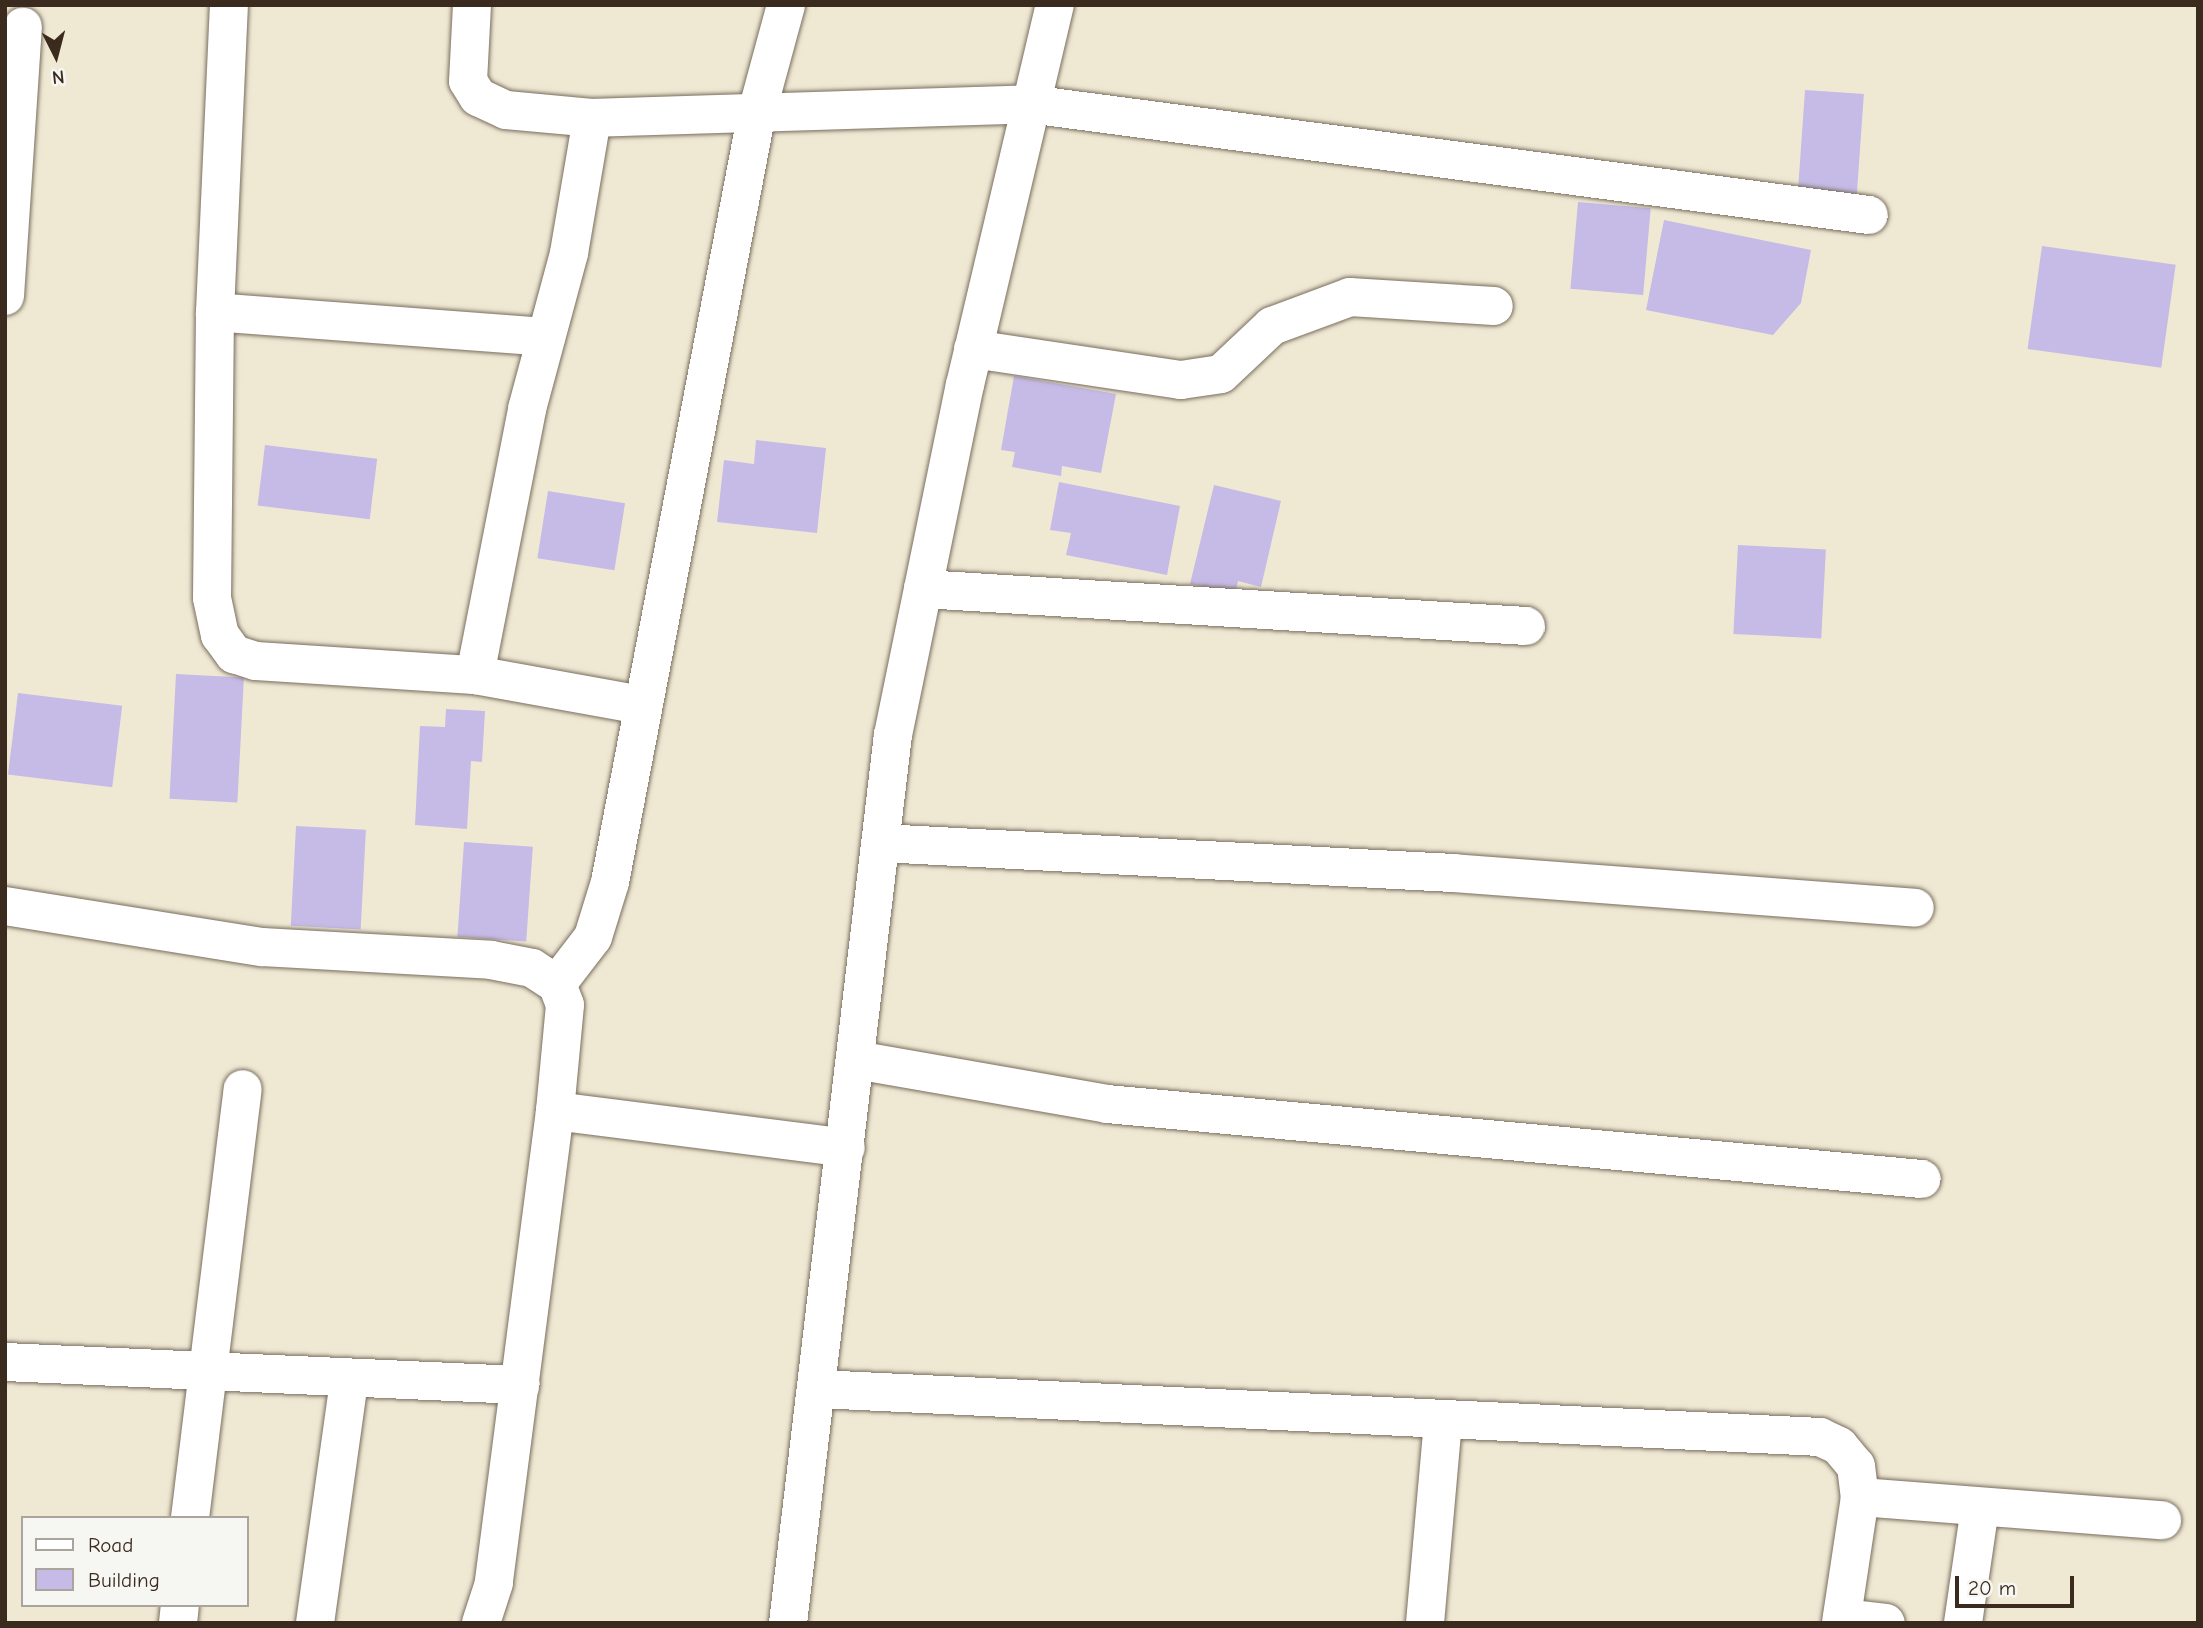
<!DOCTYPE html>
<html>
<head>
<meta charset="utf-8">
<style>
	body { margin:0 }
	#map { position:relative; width:2203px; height:1628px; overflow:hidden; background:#efe9d4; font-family:"Comic Neue",sans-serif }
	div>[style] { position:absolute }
	.building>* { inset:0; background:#c5bbe6; transform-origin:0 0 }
	.roads { filter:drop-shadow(0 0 2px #7a6d5e) drop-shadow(0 0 2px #7a6d5e) }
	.minor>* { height:38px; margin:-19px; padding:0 19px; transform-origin:19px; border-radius:19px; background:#fff }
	span { translate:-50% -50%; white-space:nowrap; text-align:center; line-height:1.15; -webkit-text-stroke:7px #f6f6f2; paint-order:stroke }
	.frame { position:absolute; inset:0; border:7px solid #3b2a1e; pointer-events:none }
	.legend { position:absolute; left:21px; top:1516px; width:228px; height:91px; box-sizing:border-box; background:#f6f6f2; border:2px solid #aba49d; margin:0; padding:9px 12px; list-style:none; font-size:21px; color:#3b2a1e }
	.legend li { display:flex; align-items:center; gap:14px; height:35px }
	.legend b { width:35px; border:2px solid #aba49d }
	.north { position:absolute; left:21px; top:21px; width:70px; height:70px; -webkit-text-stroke:5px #f6f6f2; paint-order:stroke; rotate:174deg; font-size:19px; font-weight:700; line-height:28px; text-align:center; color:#3b2a1e }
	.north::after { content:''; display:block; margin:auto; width:24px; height:32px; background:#3b2a1e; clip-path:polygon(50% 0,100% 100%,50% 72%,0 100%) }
	.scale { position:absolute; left:1955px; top:1576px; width:119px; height:32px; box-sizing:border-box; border:4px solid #3b2a1e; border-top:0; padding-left:9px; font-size:21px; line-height:24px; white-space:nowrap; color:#3b2a1e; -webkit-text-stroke:5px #f6f6f2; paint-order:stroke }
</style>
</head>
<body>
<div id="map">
	<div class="building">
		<div style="left:1805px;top:90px;width:59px;height:105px;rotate:4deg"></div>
		<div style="left:1578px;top:202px;width:73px;height:87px;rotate:5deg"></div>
		<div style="clip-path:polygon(1664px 220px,1811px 250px,1801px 303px,1773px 335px,1646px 310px)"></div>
		<div style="left:2042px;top:246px;width:135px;height:104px;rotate:8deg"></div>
		<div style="clip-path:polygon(1014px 376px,1116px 394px,1101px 473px,1062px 466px,1061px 476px,1012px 467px,1015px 452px,1001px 450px)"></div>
		<div style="clip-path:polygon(756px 440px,826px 448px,817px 533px,717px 522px,724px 460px,754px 464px)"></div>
		<div style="left:265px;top:445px;width:113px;height:61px;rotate:7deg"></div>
		<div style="clip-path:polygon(1059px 482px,1180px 506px,1167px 575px,1066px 555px,1071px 533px,1050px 530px)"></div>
		<div style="clip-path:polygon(1214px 485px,1281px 501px,1261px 587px,1238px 581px,1235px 594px,1190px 584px)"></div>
		<div style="left:548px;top:491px;width:78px;height:68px;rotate:9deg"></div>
		<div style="left:1738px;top:545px;width:88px;height:89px;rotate:3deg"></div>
		<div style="left:176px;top:674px;width:68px;height:125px;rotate:3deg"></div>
		<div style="left:18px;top:693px;width:105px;height:82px;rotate:7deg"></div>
		<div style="clip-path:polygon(446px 709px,485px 711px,482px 762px,471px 761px,467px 829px,415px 825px,420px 726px,445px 727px)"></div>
		<div style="left:296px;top:826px;width:70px;height:100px;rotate:3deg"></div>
		<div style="left:464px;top:842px;width:69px;height:95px;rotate:4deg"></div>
	</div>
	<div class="roads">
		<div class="minor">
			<div style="left:472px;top:5px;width:76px;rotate:93deg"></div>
			<div style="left:468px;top:81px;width:19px;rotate:58deg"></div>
			<div style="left:478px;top:97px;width:31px;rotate:25deg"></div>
			<div style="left:506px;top:110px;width:86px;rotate:5.3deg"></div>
			<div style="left:592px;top:118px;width:437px;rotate:-1.8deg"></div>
			<div style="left:1029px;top:104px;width:847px;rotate:7.53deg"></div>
			<div style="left:5px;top:296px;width:270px;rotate:-86.2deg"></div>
			<div style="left:215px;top:312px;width:307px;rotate:-87.4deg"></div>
			<div style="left:546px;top:337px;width:332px;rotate:-175.7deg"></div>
			<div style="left:215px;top:312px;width:286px;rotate:90.6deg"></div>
			<div style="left:212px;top:598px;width:38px;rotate:78deg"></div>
			<div style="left:220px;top:635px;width:24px;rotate:54deg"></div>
			<div style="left:234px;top:654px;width:23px;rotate:18deg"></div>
			<div style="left:256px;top:661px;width:219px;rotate:3.7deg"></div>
			<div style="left:475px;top:675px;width:169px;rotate:10.2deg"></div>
			<div style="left:973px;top:349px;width:210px;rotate:8.5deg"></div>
			<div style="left:1181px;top:380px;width:40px;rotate:-8.5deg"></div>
			<div style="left:1221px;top:374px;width:70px;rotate:-43.3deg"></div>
			<div style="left:1272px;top:326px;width:83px;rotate:-20.4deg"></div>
			<div style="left:1350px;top:297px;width:144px;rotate:3.6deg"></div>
			<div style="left:923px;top:589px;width:604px;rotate:3.51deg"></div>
			<div style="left:475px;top:675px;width:271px;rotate:-78.9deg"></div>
			<div style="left:527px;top:409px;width:162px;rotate:-74.9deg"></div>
			<div style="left:569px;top:253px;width:137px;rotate:-80.3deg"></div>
			<div style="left:881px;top:843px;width:573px;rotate:3deg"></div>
			<div style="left:1453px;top:873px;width:463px;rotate:4.3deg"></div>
			<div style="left:5px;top:906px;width:260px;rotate:9.1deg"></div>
			<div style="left:262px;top:947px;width:229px;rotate:3.2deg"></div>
			<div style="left:491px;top:960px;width:42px;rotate:11deg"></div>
			<div style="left:532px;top:968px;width:30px;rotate:33deg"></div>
			<div style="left:557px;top:984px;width:22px;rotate:69deg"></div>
			<div style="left:565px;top:1005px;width:106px;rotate:95.4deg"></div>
			<div style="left:555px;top:1111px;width:476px;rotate:97.4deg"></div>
			<div style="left:494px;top:1583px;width:42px;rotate:108deg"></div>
			<div style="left:557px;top:984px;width:59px;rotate:-52.5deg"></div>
			<div style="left:593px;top:937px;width:58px;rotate:-72.8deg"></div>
			<div style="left:610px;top:882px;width:784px;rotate:-79.19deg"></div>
			<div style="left:757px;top:112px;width:111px;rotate:-74.8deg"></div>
			<div style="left:856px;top:1060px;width:255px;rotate:9.9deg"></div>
			<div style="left:1107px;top:1104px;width:818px;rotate:5.26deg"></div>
			<div style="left:555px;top:1111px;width:293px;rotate:7.2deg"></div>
			<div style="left:5px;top:1362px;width:516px;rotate:2.56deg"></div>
			<div style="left:818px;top:1389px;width:1003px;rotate:2.74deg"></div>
			<div style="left:1820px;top:1437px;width:21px;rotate:25deg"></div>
			<div style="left:1839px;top:1446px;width:26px;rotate:50deg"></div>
			<div style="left:1856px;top:1466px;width:31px;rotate:83deg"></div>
			<div style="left:1860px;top:1497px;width:127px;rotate:98.6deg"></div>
			<div style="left:1860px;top:1497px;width:303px;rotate:4.4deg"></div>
			<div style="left:190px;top:1518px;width:432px;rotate:-83deg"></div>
			<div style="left:1842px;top:1618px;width:44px;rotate:6.5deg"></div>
			<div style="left:178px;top:1623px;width:18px;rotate:-84deg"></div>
			<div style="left:315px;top:1623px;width:245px;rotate:-82deg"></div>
			<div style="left:788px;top:1623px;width:894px;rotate:-83.26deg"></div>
			<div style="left:893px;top:735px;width:357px;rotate:-78.4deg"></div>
			<div style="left:965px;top:385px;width:391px;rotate:-76.7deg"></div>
			<div style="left:1425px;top:1623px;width:204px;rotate:-84.9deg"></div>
			<div style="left:1963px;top:1623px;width:116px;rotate:-81.6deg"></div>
		</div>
	</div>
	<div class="frame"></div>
	<ul class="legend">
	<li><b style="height:9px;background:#fff"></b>Road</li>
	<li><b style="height:19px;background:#c5bbe6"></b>Building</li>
	</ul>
	<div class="north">N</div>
	<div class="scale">20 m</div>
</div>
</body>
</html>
